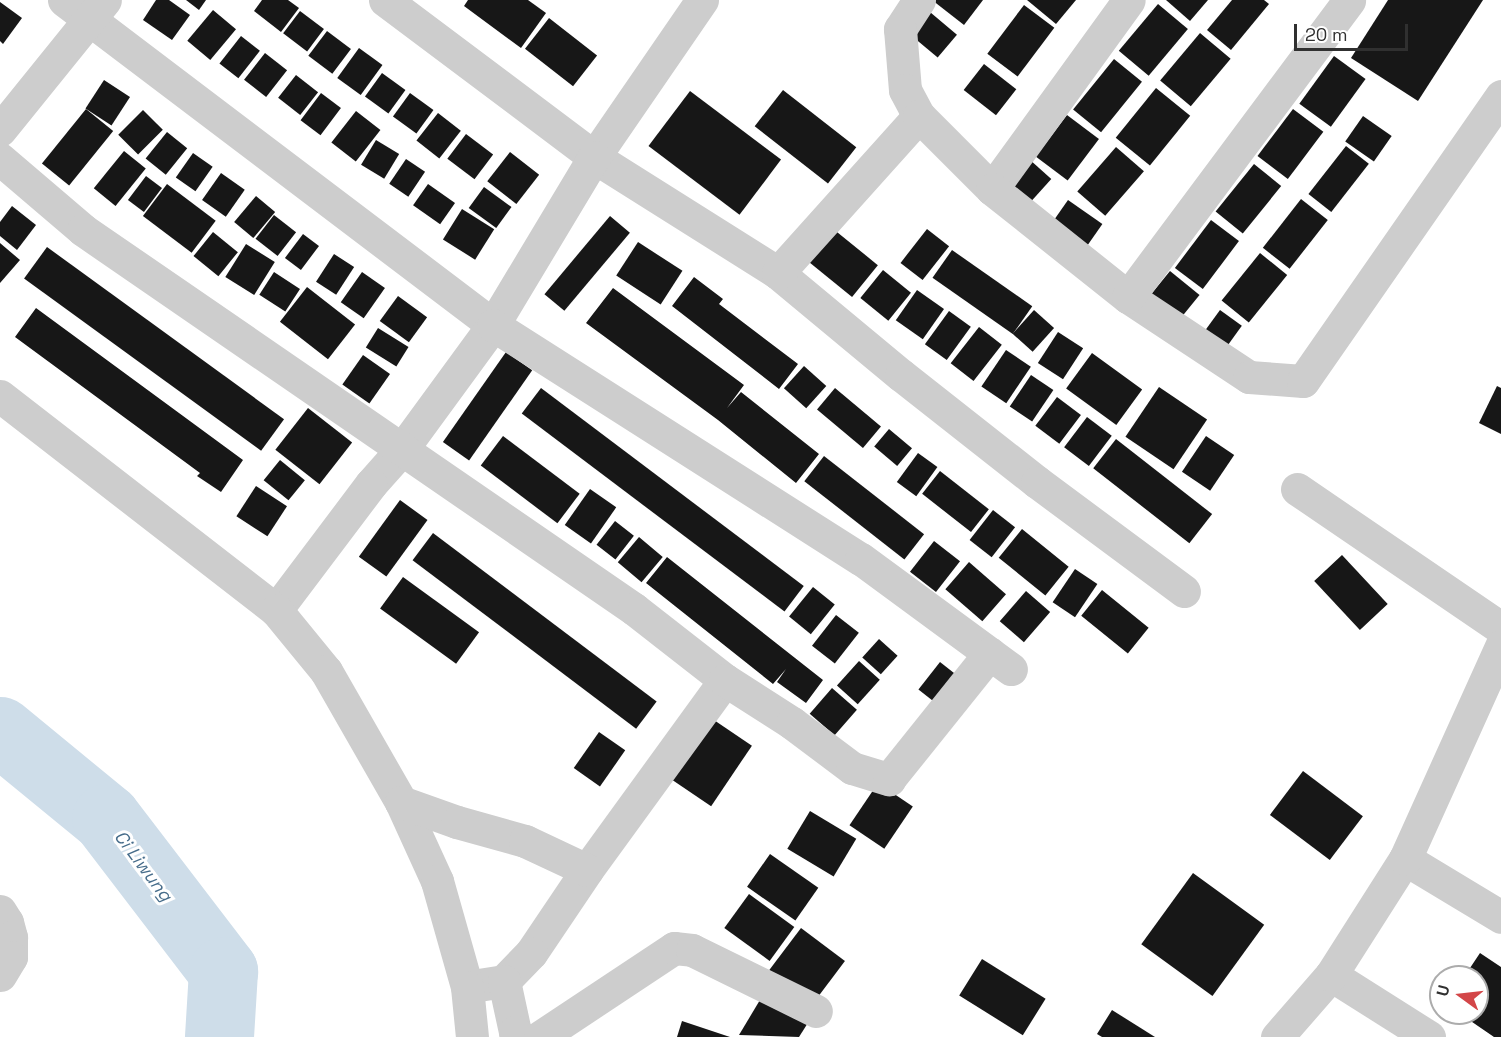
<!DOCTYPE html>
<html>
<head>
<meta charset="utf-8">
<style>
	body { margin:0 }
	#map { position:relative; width:1501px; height:1037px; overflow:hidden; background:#fff; font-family:"Space Grotesk",sans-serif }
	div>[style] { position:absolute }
	.river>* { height:69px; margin:-34.5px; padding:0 34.5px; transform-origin:34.5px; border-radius:34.5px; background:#cedde9 }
	.building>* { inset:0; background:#171717; transform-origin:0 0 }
	.minor>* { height:33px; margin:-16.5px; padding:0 16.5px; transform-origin:16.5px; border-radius:16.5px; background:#cdcdcd }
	span { translate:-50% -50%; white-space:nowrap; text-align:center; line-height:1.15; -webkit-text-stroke:6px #fff; paint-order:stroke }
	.water-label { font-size:18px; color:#466c8a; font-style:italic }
	.north { position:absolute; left:1429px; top:965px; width:60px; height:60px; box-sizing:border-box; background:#fff; border:2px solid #acacac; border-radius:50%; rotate:285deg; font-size:16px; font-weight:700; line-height:24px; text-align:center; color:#303030 }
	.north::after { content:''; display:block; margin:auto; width:21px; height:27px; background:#d34648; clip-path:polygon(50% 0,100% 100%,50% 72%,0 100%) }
	.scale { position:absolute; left:1294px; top:24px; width:114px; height:27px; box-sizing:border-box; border:3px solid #303030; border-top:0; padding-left:8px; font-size:18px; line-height:21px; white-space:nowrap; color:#303030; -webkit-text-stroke:4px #fff; paint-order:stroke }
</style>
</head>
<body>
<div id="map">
	<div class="river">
		<div style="left:0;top:731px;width:137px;rotate:39.4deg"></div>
		<div style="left:106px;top:818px;width:193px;rotate:52.6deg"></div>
		<div style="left:223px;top:971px;width:66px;rotate:93.5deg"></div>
	</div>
	<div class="building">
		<div style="clip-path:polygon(156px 0,169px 0,190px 15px,172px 40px,143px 20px)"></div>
		<div style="clip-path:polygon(186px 0,206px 0,199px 10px)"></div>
		<div style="clip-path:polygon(262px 0,288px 0,299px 8px,281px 32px,254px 11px)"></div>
		<div style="clip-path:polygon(468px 0,528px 0,546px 13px,521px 48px,464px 6px)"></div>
		<div style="clip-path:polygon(932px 0,983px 0,964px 25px)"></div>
		<div style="clip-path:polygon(1027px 0,1076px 0,1056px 24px)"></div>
		<div style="clip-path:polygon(1166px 0,1208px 0,1190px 21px)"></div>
		<div style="clip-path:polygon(1232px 0,1264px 0,1269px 4px,1231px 50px,1207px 30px)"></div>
		<div style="clip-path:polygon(1388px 0,1483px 0,1418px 101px,1351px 58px)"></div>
		<div style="clip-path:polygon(0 2px,22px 18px,3px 44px,0 41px)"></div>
		<div style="left:1158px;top:4px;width:39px;height:61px;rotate:40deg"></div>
		<div style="left:1024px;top:5px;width:38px;height:61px;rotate:37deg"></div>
		<div style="left:924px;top:7px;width:43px;height:30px;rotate:40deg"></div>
		<div style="left:213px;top:10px;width:30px;height:40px;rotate:40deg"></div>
		<div style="left:300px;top:11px;width:30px;height:28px;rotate:37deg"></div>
		<div style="left:549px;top:18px;width:61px;height:39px;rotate:38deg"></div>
		<div style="left:327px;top:31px;width:30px;height:31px;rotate:37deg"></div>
		<div style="left:1200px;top:33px;width:40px;height:62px;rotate:40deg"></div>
		<div style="left:241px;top:36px;width:24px;height:35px;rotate:38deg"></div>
		<div style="left:359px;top:48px;width:29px;height:37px;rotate:36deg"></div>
		<div style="left:265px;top:53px;width:28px;height:34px;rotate:38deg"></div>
		<div style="left:1334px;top:56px;width:39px;height:59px;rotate:36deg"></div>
		<div style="left:1114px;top:59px;width:36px;height:65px;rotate:39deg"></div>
		<div style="left:984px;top:64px;width:41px;height:33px;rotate:38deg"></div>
		<div style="left:382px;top:73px;width:29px;height:29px;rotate:36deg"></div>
		<div style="left:296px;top:75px;width:28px;height:29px;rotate:38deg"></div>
		<div style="left:104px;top:80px;width:31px;height:34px;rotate:33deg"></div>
		<div style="left:1156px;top:88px;width:44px;height:64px;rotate:39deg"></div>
		<div style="left:783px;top:90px;width:93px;height:46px;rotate:38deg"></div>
		<div style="left:690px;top:91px;width:114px;height:69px;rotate:37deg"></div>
		<div style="left:321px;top:93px;width:25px;height:34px;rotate:37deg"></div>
		<div style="left:410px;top:93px;width:29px;height:29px;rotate:36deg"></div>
		<div style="left:86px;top:109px;width:35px;height:70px;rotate:39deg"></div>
		<div style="left:1293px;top:109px;width:38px;height:59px;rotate:37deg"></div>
		<div style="left:143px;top:110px;width:28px;height:35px;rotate:45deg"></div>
		<div style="left:356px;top:111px;width:31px;height:40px;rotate:38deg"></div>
		<div style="left:438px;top:113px;width:29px;height:35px;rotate:38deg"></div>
		<div style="left:1067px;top:115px;width:40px;height:52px;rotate:37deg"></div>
		<div style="left:1363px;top:116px;width:35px;height:31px;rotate:35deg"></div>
		<div style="left:167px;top:132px;width:26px;height:34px;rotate:39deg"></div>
		<div style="left:466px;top:134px;width:34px;height:31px;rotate:37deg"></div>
		<div style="left:376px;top:140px;width:27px;height:29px;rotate:31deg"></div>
		<div style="left:1346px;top:146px;width:29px;height:61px;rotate:38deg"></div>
		<div style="left:1116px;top:147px;width:37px;height:59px;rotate:41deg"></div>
		<div style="left:124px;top:151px;width:28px;height:48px;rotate:39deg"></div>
		<div style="left:510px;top:152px;width:37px;height:37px;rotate:38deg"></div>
		<div style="left:193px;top:153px;width:24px;height:30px;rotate:35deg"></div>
		<div style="left:406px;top:159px;width:23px;height:30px;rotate:34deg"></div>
		<div style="left:1029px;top:159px;width:30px;height:34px;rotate:42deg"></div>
		<div style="left:1254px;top:164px;width:35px;height:61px;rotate:39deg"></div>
		<div style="left:221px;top:173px;width:29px;height:33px;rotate:35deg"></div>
		<div style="left:146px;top:176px;width:20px;height:30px;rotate:37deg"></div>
		<div style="left:167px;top:184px;width:61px;height:40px;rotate:37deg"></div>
		<div style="left:428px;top:184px;width:33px;height:26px;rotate:35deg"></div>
		<div style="left:484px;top:187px;width:34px;height:26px;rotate:36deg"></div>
		<div style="left:256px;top:196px;width:25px;height:34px;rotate:40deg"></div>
		<div style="left:1301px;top:199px;width:34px;height:62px;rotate:38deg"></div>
		<div style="left:1068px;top:200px;width:42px;height:32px;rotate:35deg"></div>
		<div style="clip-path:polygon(12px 206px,36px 225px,17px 250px,0 236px,0 222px)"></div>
		<div style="left:462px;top:209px;width:38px;height:36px;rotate:32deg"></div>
		<div style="left:274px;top:215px;width:28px;height:30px;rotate:38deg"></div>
		<div style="left:610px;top:216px;width:26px;height:102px;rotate:40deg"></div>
		<div style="left:1211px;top:220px;width:35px;height:60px;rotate:37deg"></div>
		<div style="left:832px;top:228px;width:59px;height:41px;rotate:39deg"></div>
		<div style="left:927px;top:229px;width:28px;height:43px;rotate:38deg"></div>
		<div style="left:213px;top:232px;width:32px;height:31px;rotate:39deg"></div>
		<div style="left:303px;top:234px;width:20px;height:30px;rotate:37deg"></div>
		<div style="left:638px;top:242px;width:53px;height:40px;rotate:33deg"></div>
		<div style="clip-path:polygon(0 243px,20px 260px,0 283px)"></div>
		<div style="left:246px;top:244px;width:34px;height:39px;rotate:32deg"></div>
		<div style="left:47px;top:247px;width:293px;height:39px;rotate:36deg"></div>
		<div style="left:952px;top:250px;width:98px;height:34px;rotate:35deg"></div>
		<div style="left:1260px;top:253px;width:35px;height:61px;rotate:39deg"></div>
		<div style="left:334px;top:254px;width:24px;height:33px;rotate:33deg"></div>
		<div style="left:883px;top:270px;width:36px;height:36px;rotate:39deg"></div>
		<div style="left:1170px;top:271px;width:38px;height:31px;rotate:39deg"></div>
		<div style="left:274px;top:272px;width:31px;height:27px;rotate:33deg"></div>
		<div style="left:362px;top:272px;width:28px;height:37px;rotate:35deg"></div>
		<div style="clip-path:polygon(694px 277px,723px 299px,719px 304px,798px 364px,779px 389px,672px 306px)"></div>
		<div style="left:307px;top:287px;width:61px;height:44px;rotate:38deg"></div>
		<div style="clip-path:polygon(613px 288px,744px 385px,727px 408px,741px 392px,819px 454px,796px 483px,718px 420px,586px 323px)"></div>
		<div style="left:917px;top:290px;width:33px;height:37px;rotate:35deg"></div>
		<div style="left:398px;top:296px;width:36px;height:31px;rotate:36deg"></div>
		<div style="clip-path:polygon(36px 308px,243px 460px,221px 492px,197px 476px,200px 473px,15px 337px)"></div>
		<div style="left:1034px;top:310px;width:27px;height:32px;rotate:42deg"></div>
		<div style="left:1220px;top:310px;width:27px;height:34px;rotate:36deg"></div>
		<div style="left:949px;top:311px;width:27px;height:41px;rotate:36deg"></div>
		<div style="left:979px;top:327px;width:29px;height:46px;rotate:38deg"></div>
		<div style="left:378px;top:328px;width:36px;height:23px;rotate:32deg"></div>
		<div style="left:1058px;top:332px;width:30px;height:37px;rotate:33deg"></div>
		<div style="left:1006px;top:350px;width:30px;height:44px;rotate:34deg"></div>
		<div style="left:506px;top:352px;width:32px;height:110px;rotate:35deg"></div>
		<div style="left:1092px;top:353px;width:62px;height:44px;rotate:36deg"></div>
		<div style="left:363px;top:355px;width:33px;height:36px;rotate:35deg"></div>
		<div style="left:804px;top:366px;width:30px;height:30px;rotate:42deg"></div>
		<div style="left:1031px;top:375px;width:27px;height:38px;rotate:34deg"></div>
		<div style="clip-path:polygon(1497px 386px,1501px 388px,1501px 434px,1479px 423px)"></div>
		<div style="left:1159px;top:387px;width:58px;height:60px;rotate:34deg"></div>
		<div style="left:541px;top:388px;width:329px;height:32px;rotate:37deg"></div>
		<div style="left:835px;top:388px;width:60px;height:28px;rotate:40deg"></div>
		<div style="left:1057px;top:397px;width:30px;height:36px;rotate:37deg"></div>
		<div style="left:308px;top:408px;width:56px;height:53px;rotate:38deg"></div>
		<div style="left:1087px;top:417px;width:31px;height:38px;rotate:37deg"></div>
		<div style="left:889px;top:429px;width:30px;height:23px;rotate:40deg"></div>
		<div style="left:503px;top:436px;width:96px;height:37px;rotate:37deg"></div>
		<div style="left:1206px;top:436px;width:34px;height:43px;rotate:34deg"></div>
		<div style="left:1116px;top:439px;width:122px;height:37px;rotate:38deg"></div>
		<div style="left:918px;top:453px;width:24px;height:36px;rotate:36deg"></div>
		<div style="left:824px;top:456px;width:127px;height:32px;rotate:38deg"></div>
		<div style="left:280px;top:460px;width:32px;height:26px;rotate:39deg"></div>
		<div style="left:940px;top:471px;width:62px;height:29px;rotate:38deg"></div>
		<div style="left:256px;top:486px;width:37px;height:36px;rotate:33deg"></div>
		<div style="left:590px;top:489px;width:32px;height:44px;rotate:35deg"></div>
		<div style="left:400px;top:500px;width:34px;height:70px;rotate:36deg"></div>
		<div style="left:993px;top:510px;width:28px;height:38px;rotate:38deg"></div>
		<div style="left:615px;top:521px;width:24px;height:30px;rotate:38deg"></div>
		<div style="left:1022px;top:529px;width:60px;height:37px;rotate:39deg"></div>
		<div style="left:433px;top:533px;width:280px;height:34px;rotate:37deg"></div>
		<div style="left:639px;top:537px;width:31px;height:33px;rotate:40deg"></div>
		<div style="left:934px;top:541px;width:33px;height:39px;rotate:38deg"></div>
		<div style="left:1342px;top:555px;width:67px;height:38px;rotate:47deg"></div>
		<div style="clip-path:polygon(667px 557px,823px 680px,806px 703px,777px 682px,786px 669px,773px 684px,646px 583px)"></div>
		<div style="left:969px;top:562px;width:49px;height:36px;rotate:41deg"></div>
		<div style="left:1075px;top:569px;width:27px;height:40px;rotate:34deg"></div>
		<div style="left:403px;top:577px;width:94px;height:39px;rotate:36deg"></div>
		<div style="left:813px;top:587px;width:28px;height:38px;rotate:39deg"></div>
		<div style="left:1102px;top:590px;width:60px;height:33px;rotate:39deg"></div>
		<div style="left:1026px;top:591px;width:32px;height:40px;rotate:41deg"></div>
		<div style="left:836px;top:615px;width:29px;height:39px;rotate:38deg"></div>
		<div style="left:879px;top:639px;width:25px;height:25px;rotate:42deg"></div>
		<div style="left:859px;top:661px;width:28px;height:33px;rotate:42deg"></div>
		<div style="left:940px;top:662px;width:23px;height:35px;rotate:38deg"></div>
		<div style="left:832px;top:688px;width:33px;height:34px;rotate:41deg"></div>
		<div style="left:708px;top:716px;width:53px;height:73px;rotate:34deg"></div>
		<div style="left:599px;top:732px;width:32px;height:44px;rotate:35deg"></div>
		<div style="left:1303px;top:771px;width:75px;height:55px;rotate:37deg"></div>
		<div style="left:878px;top:783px;width:42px;height:51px;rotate:34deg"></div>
		<div style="left:810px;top:811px;width:54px;height:44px;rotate:31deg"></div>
		<div style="left:770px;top:854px;width:59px;height:40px;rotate:35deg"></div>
		<div style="left:1193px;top:873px;width:88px;height:88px;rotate:36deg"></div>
		<div style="left:749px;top:894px;width:56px;height:42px;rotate:36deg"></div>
		<div style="left:801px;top:928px;width:55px;height:53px;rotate:37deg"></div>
		<div style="clip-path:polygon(1480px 953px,1501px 967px,1501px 1037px,1494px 1037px,1459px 1013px,1477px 1013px,1477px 977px,1464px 977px)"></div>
		<div style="left:982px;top:959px;width:75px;height:43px;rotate:32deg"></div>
		<div style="clip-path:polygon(766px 990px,811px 1018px,799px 1037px,739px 1035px)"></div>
		<div style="clip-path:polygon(1112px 1010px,1155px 1037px,1102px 1037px,1097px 1034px)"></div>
		<div style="clip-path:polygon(682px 1021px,730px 1037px,677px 1037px)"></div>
	</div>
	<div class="minor">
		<div style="left:64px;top:0;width:538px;rotate:37.15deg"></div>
		<div style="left:493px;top:325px;width:152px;rotate:126.2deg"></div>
		<div style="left:403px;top:448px;width:48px;rotate:131.6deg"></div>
		<div style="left:371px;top:484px;width:158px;rotate:127deg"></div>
		<div style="left:385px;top:0;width:261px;rotate:36.9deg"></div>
		<div style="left:594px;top:157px;width:218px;rotate:32.2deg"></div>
		<div style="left:778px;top:273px;width:160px;rotate:39.7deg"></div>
		<div style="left:901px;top:375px;width:173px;rotate:38.2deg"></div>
		<div style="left:1037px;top:482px;width:183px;rotate:36.6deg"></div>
		<div style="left:702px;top:0;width:191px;rotate:124.5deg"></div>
		<div style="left:594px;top:157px;width:196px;rotate:121deg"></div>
		<div style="left:493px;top:325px;width:436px;rotate:32.5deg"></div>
		<div style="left:861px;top:559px;width:186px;rotate:36.3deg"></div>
		<div style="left:919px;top:0;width:35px;rotate:123deg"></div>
		<div style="left:900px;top:29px;width:61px;rotate:85.3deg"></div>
		<div style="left:905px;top:90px;width:30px;rotate:62deg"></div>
		<div style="left:0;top:130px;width:167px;rotate:-51.1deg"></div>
		<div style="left:0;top:159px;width:109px;rotate:40.5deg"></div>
		<div style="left:83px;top:230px;width:669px;rotate:34.52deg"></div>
		<div style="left:634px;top:609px;width:115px;rotate:38deg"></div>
		<div style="left:725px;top:680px;width:235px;rotate:126deg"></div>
		<div style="left:587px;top:870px;width:100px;rotate:124deg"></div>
		<div style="left:531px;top:953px;width:39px;rotate:134deg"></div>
		<div style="left:504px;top:981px;width:37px;rotate:171deg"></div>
		<div style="left:992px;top:189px;width:233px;rotate:-54.1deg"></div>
		<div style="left:778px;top:273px;width:211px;rotate:-48.1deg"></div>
		<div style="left:919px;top:116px;width:103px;rotate:45deg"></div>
		<div style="left:992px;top:189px;width:174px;rotate:38.5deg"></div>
		<div style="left:1128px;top:297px;width:145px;rotate:33.5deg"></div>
		<div style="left:1249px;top:377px;width:54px;rotate:4.2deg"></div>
		<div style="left:1303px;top:381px;width:347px;rotate:-55.2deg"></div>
		<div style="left:1128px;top:297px;width:370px;rotate:-53.3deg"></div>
		<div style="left:0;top:396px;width:349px;rotate:37.8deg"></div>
		<div style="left:276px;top:610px;width:79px;rotate:50.7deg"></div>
		<div style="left:326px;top:671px;width:151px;rotate:60.2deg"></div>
		<div style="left:401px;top:802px;width:87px;rotate:65.5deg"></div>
		<div style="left:437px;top:881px;width:110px;rotate:74.2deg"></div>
		<div style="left:467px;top:987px;width:50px;rotate:84.3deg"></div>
		<div style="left:1297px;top:489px;width:247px;rotate:34.3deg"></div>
		<div style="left:725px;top:680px;width:80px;rotate:32.7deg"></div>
		<div style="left:792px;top:723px;width:75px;rotate:36.9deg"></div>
		<div style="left:852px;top:768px;width:39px;rotate:17deg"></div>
		<div style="left:889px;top:779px;width:161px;rotate:-51.3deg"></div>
		<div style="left:401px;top:802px;width:59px;rotate:19.7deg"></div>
		<div style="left:457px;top:822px;width:71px;rotate:15.6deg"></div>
		<div style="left:525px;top:841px;width:68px;rotate:25.1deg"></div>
		<div style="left:1405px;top:859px;width:112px;rotate:31.1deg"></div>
		<div style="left:0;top:911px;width:13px;rotate:58deg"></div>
		<div style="left:7px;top:922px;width:16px;rotate:75deg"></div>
		<div style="left:11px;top:937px;width:20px;rotate:90deg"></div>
		<div style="left:11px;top:957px;width:21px;rotate:121deg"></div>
		<div style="left:1331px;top:975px;width:116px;rotate:32.3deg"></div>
		<div style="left:504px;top:981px;width:52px;rotate:77.8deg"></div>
		<div style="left:515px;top:1032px;width:7px;rotate:45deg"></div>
		<div style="left:540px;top:1037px;width:161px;rotate:-33.6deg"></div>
		<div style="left:674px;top:948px;width:18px;rotate:6deg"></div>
		<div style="left:692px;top:950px;width:138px;rotate:26.2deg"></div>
		<div style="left:1277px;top:1037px;width:82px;rotate:-48.9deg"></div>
		<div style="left:1331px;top:975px;width:138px;rotate:-57.5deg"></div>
		<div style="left:1405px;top:859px;width:234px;rotate:-65.7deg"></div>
	</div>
	<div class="water-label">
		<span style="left:143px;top:866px;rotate:53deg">Ci Liwung</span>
	</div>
	<div class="north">U</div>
	<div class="scale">20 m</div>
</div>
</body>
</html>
